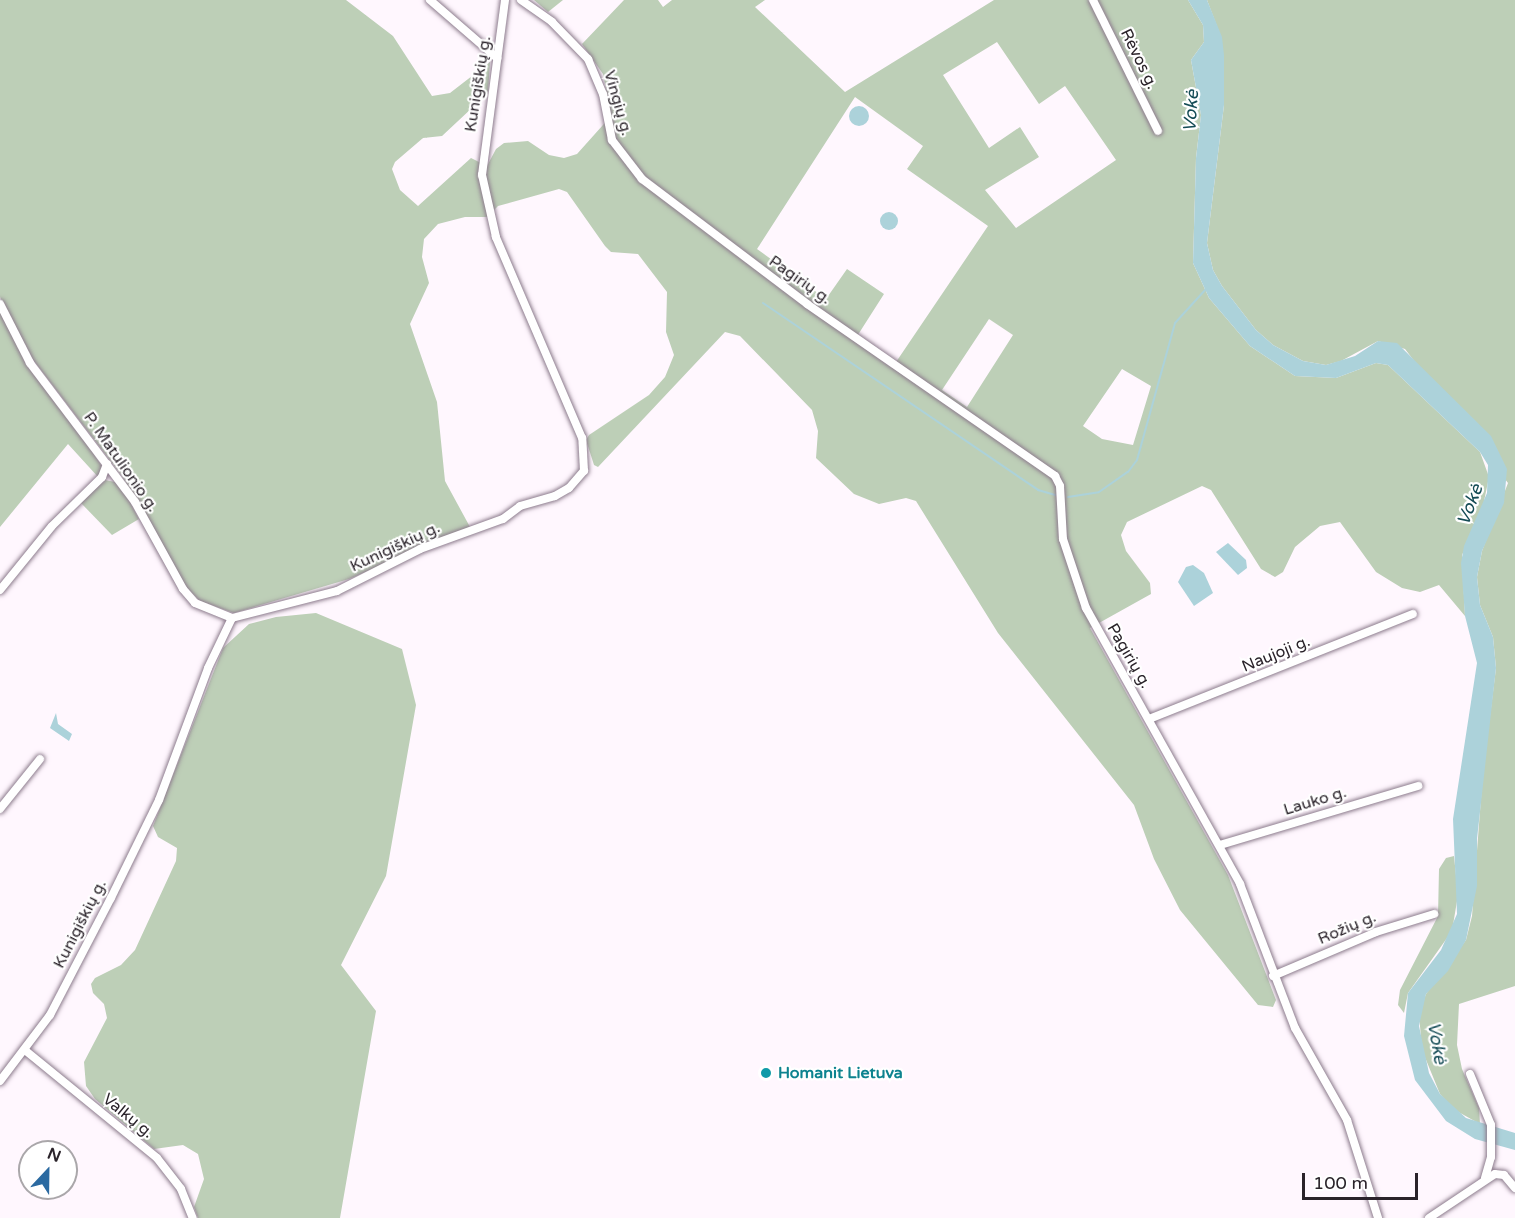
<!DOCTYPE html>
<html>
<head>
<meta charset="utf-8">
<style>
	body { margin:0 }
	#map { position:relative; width:1515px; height:1218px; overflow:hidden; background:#fff7fe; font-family:"Varela Round",sans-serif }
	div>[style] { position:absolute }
	.green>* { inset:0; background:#bdcfb7 }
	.water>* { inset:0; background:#acd2da }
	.round { border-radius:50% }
	.stream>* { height:2px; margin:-1px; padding:0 1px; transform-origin:1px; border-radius:1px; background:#acd2da }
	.roads { filter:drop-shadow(0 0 2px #8d7c8d) drop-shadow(0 0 2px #8d7c8d) }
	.minor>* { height:8px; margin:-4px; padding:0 4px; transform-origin:4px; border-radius:4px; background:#fff }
	.dots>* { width:16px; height:16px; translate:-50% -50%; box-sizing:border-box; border:3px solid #fff; border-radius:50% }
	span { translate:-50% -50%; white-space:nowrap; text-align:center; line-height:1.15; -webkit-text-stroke:4.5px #fff; paint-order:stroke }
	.street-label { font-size:16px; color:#2a232a }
	.culture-label { font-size:16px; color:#0d838f; font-weight:700 }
	.left { translate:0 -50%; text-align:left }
	.water-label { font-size:18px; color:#154c56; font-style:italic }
	.north { position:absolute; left:18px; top:1140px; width:60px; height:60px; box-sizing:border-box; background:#fff; border:2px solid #aaa7aa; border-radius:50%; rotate:22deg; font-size:16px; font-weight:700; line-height:24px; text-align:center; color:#2a232a }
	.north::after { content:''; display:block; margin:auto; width:21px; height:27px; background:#2b6aa1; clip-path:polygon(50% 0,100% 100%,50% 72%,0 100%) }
	.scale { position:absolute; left:1302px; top:1173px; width:116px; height:27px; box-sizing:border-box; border:3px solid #2a232a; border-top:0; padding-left:8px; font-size:18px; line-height:21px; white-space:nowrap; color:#2a232a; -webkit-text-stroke:4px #fff; paint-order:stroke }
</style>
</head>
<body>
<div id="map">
	<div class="green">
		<div style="clip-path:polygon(evenodd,0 0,346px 0,393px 36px,432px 96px,450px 93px,490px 62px,488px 93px,442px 136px,423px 138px,395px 162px,392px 169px,400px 190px,418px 206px,471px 158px,487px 166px,496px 149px,504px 143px,528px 141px,549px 155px,564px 158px,577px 154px,611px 116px,603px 74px,582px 44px,624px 0,658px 0,663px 7px,672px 0,765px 0,755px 7px,845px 92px,994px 0,1188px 0,1203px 25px,1204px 42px,1191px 60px,1201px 115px,1196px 158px,1193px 263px,1209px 298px,1250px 346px,1295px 376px,1336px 378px,1376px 363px,1388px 365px,1480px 452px,1489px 477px,1482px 511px,1462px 555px,1465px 616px,1439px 585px,1420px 592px,1402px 588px,1376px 572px,1340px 522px,1320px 526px,1295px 547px,1283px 572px,1275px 577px,1261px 569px,1211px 490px,1202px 486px,1127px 522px,1121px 535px,1126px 551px,1150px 583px,1151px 594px,1090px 628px,1228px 875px,1276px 1000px,1273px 1007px,1258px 1005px,1180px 910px,1154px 859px,1134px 805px,998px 633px,916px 501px,906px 498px,879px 504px,854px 494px,816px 458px,818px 431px,812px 410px,740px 336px,725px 332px,598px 467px,594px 465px,586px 440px,589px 435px,649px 395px,665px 377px,674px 355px,666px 332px,667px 292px,638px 254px,611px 252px,605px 246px,567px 192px,559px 189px,498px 206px,487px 217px,465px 217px,438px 224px,424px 239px,422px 257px,429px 283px,410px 324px,437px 402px,445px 481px,470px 527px,349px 579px,234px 613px,200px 601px,183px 584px,122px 476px,28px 353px,0 297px,0 0,997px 42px,1039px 104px,1065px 86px,1116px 160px,1016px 228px,985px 190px,1039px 157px,1020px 127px,989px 148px,943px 75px,997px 42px,0 0,855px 97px,923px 146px,907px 169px,988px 226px,892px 368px,854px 341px,884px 294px,847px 269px,826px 299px,757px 249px,855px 97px,0 0,989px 319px,1013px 335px,967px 407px,942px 390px,989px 319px,0 0,1122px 369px,1151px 386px,1133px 445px,1102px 439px,1083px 426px,1122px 369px)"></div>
		<div style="clip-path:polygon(534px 0,563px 0,548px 12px)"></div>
		<div style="clip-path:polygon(1207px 0,1515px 0,1515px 986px,1459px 1004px,1457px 1045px,1462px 1069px,1479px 1108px,1480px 1124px,1453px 1109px,1440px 1094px,1422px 1050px,1419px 1014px,1426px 994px,1466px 940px,1472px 916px,1483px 772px,1496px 668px,1493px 637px,1480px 605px,1477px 577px,1482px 551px,1508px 483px,1405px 349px,1378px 341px,1341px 361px,1326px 365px,1303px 361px,1273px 345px,1256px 330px,1222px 286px,1213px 270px,1207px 243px,1224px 105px,1221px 37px)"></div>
		<div style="clip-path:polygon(0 312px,103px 468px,99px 478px,68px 444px,0 527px)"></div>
		<div style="clip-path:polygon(105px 480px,115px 482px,123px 489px,139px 519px,112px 535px,80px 502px)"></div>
		<div style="clip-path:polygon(316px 613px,402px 649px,416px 705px,386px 876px,341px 965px,376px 1011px,340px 1218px,198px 1218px,194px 1207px,204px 1179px,198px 1154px,183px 1145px,154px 1149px,95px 1099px,86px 1086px,84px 1062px,107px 1018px,104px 1004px,93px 993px,91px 984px,95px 978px,121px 965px,135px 950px,176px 861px,177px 848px,158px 837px,153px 826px,223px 648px,249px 624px,276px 617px)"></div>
		<div style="clip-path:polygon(1454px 856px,1458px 895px,1452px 931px,1408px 993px,1404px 1013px,1398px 1005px,1400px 990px,1438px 916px,1439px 869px,1446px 858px)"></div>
	</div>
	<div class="water">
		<div style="clip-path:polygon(1188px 0,1207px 0,1222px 37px,1224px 55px,1224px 105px,1207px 243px,1213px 270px,1222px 286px,1256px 330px,1273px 345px,1303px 361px,1326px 365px,1355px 356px,1378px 341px,1397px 343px,1491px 436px,1507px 469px,1504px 503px,1482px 551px,1477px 577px,1480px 605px,1493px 637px,1496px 668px,1477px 839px,1477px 886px,1466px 940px,1448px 971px,1426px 994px,1419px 1026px,1429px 1073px,1440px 1094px,1466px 1118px,1515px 1133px,1515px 1150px,1475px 1139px,1446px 1121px,1415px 1080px,1404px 1036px,1408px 993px,1441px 950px,1457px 914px,1453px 819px,1477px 663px,1465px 616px,1461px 563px,1464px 546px,1487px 493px,1488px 465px,1480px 452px,1388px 365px,1376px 363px,1336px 378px,1295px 376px,1250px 346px,1209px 298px,1193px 263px,1196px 158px,1201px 115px,1191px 60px,1204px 42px,1203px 25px)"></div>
		<div class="round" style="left:849px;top:106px;width:20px;height:20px"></div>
		<div class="round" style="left:880px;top:212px;width:18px;height:18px"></div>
		<div style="clip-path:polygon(1228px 543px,1246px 560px,1247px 568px,1238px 575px,1216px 552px)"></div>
		<div style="clip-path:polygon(1193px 565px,1204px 573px,1213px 593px,1194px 606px,1178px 582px,1186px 567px)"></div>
		<div style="clip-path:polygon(56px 713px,58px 724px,72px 734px,69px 741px,50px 728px)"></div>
	</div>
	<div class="stream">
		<div style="left:763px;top:303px;width:333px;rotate:34.2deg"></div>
		<div style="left:1038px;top:490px;width:18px;rotate:16deg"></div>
		<div style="left:1068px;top:497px;width:31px;rotate:-9deg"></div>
		<div style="left:1099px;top:492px;width:35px;rotate:-35deg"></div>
		<div style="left:1128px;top:472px;width:15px;rotate:-53deg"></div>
		<div style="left:1137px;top:460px;width:142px;rotate:-74.5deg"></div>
		<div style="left:1175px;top:323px;width:46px;rotate:-47.6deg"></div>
	</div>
	<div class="roads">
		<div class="minor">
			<div style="left:430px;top:0;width:89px;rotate:40.9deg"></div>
			<div style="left:521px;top:0;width:38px;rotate:35deg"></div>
			<div style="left:552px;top:22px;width:52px;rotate:45.8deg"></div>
			<div style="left:588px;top:59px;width:38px;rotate:67deg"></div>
			<div style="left:603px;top:94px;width:47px;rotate:78.9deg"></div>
			<div style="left:612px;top:140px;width:49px;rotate:52.4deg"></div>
			<div style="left:642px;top:179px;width:207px;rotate:37.1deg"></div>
			<div style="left:807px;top:304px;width:302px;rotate:34.7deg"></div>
			<div style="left:1055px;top:476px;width:11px;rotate:63deg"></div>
			<div style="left:1060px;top:486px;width:53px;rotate:86.8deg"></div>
			<div style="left:1063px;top:539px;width:73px;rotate:71.6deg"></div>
			<div style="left:1086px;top:608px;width:316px;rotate:60.8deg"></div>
			<div style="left:1240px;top:884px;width:154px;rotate:69.1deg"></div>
			<div style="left:1295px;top:1028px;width:106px;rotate:60.5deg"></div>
			<div style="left:1347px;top:1120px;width:103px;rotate:72.4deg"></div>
			<div style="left:1093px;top:0;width:146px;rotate:63.6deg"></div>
			<div style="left:0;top:304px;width:66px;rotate:63deg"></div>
			<div style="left:30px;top:363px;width:174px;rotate:52.9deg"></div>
			<div style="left:135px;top:502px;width:99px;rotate:61.1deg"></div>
			<div style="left:183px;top:589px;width:18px;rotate:49deg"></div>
			<div style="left:195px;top:603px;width:40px;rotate:22deg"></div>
			<div style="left:0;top:590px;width:82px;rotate:-50.9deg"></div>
			<div style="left:52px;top:526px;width:70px;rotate:-44.4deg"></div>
			<div style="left:102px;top:477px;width:14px;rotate:-69deg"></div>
			<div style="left:1149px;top:719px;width:284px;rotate:-21.7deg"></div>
			<div style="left:0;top:809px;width:64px;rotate:-51.3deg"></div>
			<div style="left:1220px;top:845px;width:207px;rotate:-16.6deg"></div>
			<div style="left:1273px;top:976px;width:112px;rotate:-23.1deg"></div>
			<div style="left:1376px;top:932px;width:61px;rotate:-17.2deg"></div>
			<div style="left:26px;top:1051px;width:169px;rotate:39.2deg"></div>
			<div style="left:157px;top:1158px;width:39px;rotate:52deg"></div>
			<div style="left:181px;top:1189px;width:31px;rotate:68deg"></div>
			<div style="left:1470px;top:1074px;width:55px;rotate:67.6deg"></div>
			<div style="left:1491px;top:1125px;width:32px;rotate:90deg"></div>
			<div style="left:1491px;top:1157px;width:22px;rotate:106deg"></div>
			<div style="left:0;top:1081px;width:83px;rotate:-52.9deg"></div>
			<div style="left:50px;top:1015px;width:132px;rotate:-62.5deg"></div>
			<div style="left:111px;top:898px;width:109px;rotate:-63.9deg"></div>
			<div style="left:159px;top:800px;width:141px;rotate:-69.6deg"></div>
			<div style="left:208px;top:668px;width:55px;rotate:-64.4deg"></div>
			<div style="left:232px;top:618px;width:108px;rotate:-14.4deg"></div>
			<div style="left:337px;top:591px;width:93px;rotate:-26.8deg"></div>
			<div style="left:420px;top:549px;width:88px;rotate:-19.9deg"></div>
			<div style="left:503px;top:519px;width:21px;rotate:-37deg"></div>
			<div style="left:520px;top:506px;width:36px;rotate:-16deg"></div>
			<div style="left:555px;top:496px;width:16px;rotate:-30deg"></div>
			<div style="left:569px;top:488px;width:23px;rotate:-49deg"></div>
			<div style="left:584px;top:471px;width:33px;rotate:-93deg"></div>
			<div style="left:582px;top:438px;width:219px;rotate:-113.2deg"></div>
			<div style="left:496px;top:237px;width:64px;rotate:-102.7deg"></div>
			<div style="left:482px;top:175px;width:177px;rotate:-82.5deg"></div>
			<div style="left:1429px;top:1218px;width:79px;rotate:-33.7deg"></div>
			<div style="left:1495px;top:1174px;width:9px;rotate:6deg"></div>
			<div style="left:1504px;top:1175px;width:17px;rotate:50deg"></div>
		</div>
	</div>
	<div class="dots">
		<div style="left:766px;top:1073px;background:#0f9aa8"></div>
	</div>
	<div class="street-label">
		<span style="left:1139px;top:59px;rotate:64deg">Rėvos g.</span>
		<span style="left:478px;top:84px;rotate:-81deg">Kunigiškių g.</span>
		<span style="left:618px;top:103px;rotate:74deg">Vingių g.</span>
		<span style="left:800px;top:280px;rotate:35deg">Pagirių g.</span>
		<span style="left:121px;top:462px;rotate:55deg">P. Matulionio g.</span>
		<span style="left:395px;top:547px;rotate:-25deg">Kunigiškių g.</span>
		<span style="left:1276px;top:654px;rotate:-22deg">Naujoji g.</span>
		<span style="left:1129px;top:656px;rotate:60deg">Pagirių g.</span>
		<span style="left:1315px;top:801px;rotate:-17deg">Lauko g.</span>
		<span style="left:80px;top:924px;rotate:-63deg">Kunigiškių g.</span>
		<span style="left:1347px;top:928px;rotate:-23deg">Rožių g.</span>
		<span style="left:128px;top:1116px;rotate:39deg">Valkų g.</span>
	</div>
	<div class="culture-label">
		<span class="left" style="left:778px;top:1073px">Homanit Lietuva</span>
	</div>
	<div class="water-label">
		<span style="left:1191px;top:111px;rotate:-86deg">Vokė</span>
		<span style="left:1470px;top:505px;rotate:-69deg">Vokė</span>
		<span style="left:1437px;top:1043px;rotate:80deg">Vokė</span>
	</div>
	<div class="north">N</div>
	<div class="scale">100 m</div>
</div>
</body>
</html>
